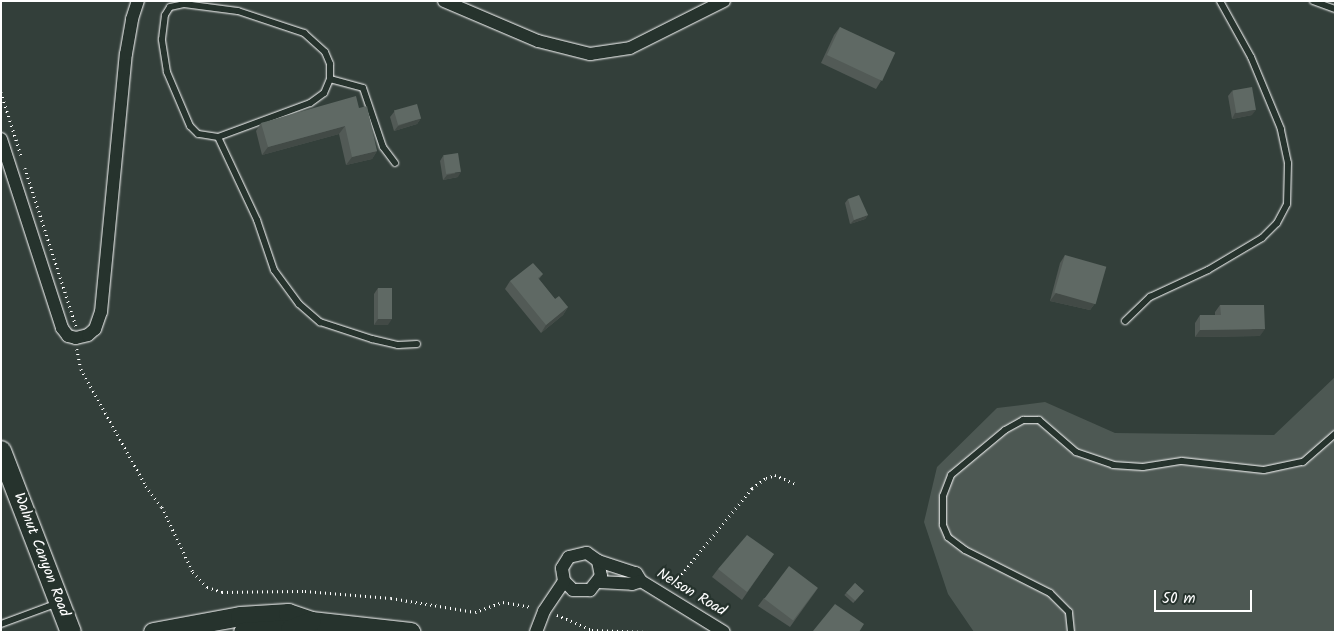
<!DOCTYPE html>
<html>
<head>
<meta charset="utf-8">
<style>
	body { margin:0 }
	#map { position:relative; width:1336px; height:633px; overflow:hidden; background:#333f3a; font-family:Kalam,sans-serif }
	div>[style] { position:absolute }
	.green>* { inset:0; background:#4d5853 }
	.path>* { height:2.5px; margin-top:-1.25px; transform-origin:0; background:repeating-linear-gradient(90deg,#fff 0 1px,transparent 0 5px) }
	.roads { filter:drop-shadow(0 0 1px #fff) drop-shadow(0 0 1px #fff) }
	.lane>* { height:6px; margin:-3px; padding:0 3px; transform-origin:3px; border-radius:3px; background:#26332d }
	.street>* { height:12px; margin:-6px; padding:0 6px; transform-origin:6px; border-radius:6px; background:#26332d }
	.secondary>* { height:19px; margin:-9.5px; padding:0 9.5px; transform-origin:9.5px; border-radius:9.5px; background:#26332d }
	.primary>* { height:20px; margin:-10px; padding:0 10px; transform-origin:10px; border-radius:10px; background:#26332d }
	.wall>* { inset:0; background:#525a56; transform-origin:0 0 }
	.shaded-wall>* { inset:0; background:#424a46 }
	.building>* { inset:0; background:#5f6964; transform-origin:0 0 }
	span { translate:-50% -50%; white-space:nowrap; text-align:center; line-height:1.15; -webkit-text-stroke:5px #26332d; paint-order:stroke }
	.street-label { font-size:15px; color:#fff }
	.frame { position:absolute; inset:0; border:2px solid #fff; pointer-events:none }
	.scale { position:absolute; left:1154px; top:590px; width:98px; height:22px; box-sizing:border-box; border:2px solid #fff; border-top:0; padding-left:6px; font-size:15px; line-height:18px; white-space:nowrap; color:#fff; -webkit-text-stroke:4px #26332d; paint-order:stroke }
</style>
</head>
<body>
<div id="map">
	<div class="green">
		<div style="clip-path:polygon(1335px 377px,1335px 632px,974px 632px,948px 594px,924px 522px,937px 467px,997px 408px,1045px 402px,1115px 433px,1274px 435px)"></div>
	</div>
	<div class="path">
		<div style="left:1px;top:92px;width:66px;rotate:72.4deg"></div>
		<div style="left:25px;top:168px;width:166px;rotate:72.1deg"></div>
		<div style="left:77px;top:349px;width:20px;rotate:79deg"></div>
		<div style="left:81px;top:369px;width:134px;rotate:60.9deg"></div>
		<div style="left:146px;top:486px;width:26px;rotate:53deg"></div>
		<div style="left:162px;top:507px;width:72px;rotate:64.5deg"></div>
		<div style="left:193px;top:572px;width:21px;rotate:47deg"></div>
		<div style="left:207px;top:587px;width:16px;rotate:18deg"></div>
		<div style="left:222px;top:592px;width:83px;rotate:-0.7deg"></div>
		<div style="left:305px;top:591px;width:86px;rotate:4.7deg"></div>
		<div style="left:391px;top:598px;width:85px;rotate:9.5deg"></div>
		<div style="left:475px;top:612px;width:30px;rotate:-20deg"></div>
		<div style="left:503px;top:602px;width:29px;rotate:10deg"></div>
		<div style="left:672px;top:586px;width:127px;rotate:-50.8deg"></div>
		<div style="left:752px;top:488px;width:17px;rotate:-36deg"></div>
		<div style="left:766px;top:478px;width:9px;rotate:-18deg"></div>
		<div style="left:775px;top:475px;width:24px;rotate:24deg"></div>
		<div style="left:557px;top:615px;width:38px;rotate:23deg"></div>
		<div style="left:592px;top:630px;width:56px;rotate:2deg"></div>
	</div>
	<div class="roads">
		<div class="lane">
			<div style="left:1313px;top:1px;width:23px;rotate:20deg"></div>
			<div style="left:184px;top:4px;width:54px;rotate:7.4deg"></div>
			<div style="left:238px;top:11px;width:70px;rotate:18.4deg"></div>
			<div style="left:304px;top:33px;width:28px;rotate:42deg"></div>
			<div style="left:325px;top:52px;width:13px;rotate:67deg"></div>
			<div style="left:330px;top:64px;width:15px;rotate:90deg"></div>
			<div style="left:330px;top:79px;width:15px;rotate:113deg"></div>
			<div style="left:324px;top:93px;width:17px;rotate:144deg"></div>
			<div style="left:310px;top:103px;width:98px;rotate:159.7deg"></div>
			<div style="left:218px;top:137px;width:20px;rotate:-171deg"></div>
			<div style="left:198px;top:134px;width:11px;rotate:-135deg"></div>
			<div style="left:190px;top:126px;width:59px;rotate:-113.1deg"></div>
			<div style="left:167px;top:72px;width:33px;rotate:-99deg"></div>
			<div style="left:162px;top:39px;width:24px;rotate:-83deg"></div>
			<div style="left:165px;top:15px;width:9px;rotate:-58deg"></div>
			<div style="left:170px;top:7px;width:14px;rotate:-12deg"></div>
			<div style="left:330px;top:79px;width:34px;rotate:15deg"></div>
			<div style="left:363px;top:88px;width:62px;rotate:71.3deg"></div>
			<div style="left:383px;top:147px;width:20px;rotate:53deg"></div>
			<div style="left:218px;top:137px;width:92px;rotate:64.8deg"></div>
			<div style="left:257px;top:220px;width:53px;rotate:71.2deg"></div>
			<div style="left:274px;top:270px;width:42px;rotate:53.7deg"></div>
			<div style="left:299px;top:304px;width:28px;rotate:41deg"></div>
			<div style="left:320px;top:322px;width:55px;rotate:18.1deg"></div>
			<div style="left:372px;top:339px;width:27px;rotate:13deg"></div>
			<div style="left:398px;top:345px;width:19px;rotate:-3deg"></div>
			<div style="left:1125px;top:321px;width:35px;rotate:-44deg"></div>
			<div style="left:1150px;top:297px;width:64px;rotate:-25deg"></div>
			<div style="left:1208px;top:270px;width:63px;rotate:-30.7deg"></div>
			<div style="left:1262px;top:238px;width:21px;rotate:-45deg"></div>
			<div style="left:1277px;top:223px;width:21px;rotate:-62deg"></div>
			<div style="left:1287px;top:204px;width:41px;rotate:-88.6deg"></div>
			<div style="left:1288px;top:163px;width:35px;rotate:-102deg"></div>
			<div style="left:1281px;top:129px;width:78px;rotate:-112.6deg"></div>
			<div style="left:1251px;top:57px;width:64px;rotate:-119deg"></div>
			<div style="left:1px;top:624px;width:61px;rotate:-20.2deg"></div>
			<div style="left:1071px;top:632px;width:20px;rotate:-96deg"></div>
			<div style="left:1069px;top:612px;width:27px;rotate:-135deg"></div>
			<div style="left:1050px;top:593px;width:95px;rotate:-153.2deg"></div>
			<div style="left:965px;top:550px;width:21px;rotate:-143deg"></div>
			<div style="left:948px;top:537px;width:13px;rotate:-113deg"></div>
			<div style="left:943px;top:525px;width:29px;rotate:-90deg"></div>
			<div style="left:943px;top:496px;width:22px;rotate:-69deg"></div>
			<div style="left:951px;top:475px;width:70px;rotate:-39.8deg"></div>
			<div style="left:1005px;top:430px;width:21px;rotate:-29deg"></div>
			<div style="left:1023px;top:420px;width:16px"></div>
			<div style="left:1039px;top:420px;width:49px;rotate:40.9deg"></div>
			<div style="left:1076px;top:452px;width:39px;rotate:19deg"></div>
			<div style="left:1113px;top:465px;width:30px;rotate:4deg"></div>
			<div style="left:1143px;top:467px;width:39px;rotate:-9deg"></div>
			<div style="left:1182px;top:461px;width:82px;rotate:6.3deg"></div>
			<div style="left:1264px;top:470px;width:40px;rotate:-12deg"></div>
			<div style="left:1303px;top:462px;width:43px;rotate:-41.2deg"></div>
		</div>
		<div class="street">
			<div style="left:444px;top:1px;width:102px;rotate:23.1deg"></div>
			<div style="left:538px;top:41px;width:54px;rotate:14deg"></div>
			<div style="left:590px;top:54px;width:40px;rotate:-8.5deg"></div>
			<div style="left:630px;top:48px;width:105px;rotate:-26.6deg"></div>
			<div style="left:1px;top:139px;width:199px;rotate:72.1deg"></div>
			<div style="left:62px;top:328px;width:10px;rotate:53deg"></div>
			<div style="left:68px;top:336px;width:8px;rotate:14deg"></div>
			<div style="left:76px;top:338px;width:12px;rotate:-14deg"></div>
			<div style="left:88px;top:335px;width:9px;rotate:-41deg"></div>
			<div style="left:95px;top:329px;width:18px;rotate:-71deg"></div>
			<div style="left:101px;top:312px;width:259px;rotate:-84.5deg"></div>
			<div style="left:126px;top:54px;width:36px;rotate:-80deg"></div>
			<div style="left:132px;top:19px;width:19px;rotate:-72deg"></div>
			<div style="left:598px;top:561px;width:15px;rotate:79deg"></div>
			<div style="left:601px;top:576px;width:18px;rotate:128deg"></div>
			<div style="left:590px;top:590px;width:17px;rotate:180deg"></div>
			<div style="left:573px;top:590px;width:13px;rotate:-135deg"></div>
			<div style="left:564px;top:581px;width:13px;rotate:-99deg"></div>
			<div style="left:562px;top:568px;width:13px;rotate:-58deg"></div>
			<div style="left:569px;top:557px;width:18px;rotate:-13deg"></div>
			<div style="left:587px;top:553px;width:14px;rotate:36deg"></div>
			<div style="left:598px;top:561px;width:40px;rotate:18deg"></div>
			<div style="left:636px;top:573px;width:9px;rotate:58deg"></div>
			<div style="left:641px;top:581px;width:97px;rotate:31.6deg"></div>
			<div style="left:599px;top:582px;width:33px;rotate:3deg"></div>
			<div style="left:632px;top:584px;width:9px;rotate:-18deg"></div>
			<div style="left:536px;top:632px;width:22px;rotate:-69deg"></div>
			<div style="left:544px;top:611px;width:36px;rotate:-56deg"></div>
		</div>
		<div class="secondary">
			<div style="left:153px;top:632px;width:88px;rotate:-10.4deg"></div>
			<div style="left:240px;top:616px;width:48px;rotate:-3.6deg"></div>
			<div style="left:288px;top:613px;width:24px;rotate:19deg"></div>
			<div style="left:311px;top:621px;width:100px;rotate:6.3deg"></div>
			<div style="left:243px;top:632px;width:47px;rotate:-3.7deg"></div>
			<div style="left:290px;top:629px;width:22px;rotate:-21deg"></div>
		</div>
		<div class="primary">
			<div style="left:1px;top:451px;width:194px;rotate:68.9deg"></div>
		</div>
	</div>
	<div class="wall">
		<div style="clip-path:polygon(840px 27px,881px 81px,876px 89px,821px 63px,834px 35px)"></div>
		<div style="clip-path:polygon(1232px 91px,1252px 115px,1232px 119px,1228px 96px)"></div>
		<div style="clip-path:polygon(359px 108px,377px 151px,372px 159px,346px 165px,339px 134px,262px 155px,256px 131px,261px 123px)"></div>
		<div style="clip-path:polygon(394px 112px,421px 118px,417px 124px,394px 131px,390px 117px)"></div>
		<div style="clip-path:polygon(443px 156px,458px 177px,443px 180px,440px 161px)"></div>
		<div style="clip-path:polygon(848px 199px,868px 215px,865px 219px,850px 224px,845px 203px)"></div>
		<div style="clip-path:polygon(1065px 255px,1096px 302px,1090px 310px,1050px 301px,1060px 263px)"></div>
		<div style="clip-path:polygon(543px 274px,539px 279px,555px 299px,568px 307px,563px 315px,541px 333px,505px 289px,510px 281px)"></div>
		<div style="clip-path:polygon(378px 288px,388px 325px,374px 325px,374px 294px)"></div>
		<div style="clip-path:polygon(1220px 305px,1260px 336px,1195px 337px,1195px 323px,1200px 315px,1215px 315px,1215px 312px)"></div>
		<div style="clip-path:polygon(774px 554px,742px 600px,712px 577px,718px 569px)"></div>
		<div style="left:855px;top:583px;width:12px;height:16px;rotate:42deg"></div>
		<div style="clip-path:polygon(818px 588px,790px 627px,758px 606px,764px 598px)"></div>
	</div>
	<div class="shaded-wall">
		<div style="clip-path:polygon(1256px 110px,1252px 115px,1232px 119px,1235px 113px)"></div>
		<div style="clip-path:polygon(421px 118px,417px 124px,394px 131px,398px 126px)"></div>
		<div style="clip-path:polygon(345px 126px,339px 134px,262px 155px,268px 147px)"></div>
		<div style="clip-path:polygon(377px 151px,372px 159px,346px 165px,352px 157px)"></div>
		<div style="clip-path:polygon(461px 172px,458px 177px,443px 180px,447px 175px)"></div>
		<div style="clip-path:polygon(868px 215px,865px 219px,850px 224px,854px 220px)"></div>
		<div style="clip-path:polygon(1056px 293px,1096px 302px,1090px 310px,1050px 301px)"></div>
		<div style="clip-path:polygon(568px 307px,563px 315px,541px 333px,546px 325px)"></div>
		<div style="clip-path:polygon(378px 319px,392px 319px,388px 325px,374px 325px)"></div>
		<div style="clip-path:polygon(1265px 329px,1260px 336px,1195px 337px,1200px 330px)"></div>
	</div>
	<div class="building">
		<div style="left:840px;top:27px;width:61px;height:31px;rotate:25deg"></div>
		<div style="left:1252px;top:87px;width:23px;height:20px;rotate:80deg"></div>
		<div style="clip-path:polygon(356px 96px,359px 108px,367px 106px,377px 151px,352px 157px,345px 126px,268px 147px,261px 123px)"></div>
		<div style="left:417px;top:104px;width:15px;height:24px;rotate:74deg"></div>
		<div style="left:458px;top:153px;width:19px;height:15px;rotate:81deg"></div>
		<div style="clip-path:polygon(859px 195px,868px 215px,854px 220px,848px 199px)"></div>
		<div style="left:1065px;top:255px;width:43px;height:39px;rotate:16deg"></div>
		<div style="clip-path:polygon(533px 263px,543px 274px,538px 278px,555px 299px,559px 296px,568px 307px,546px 325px,510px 281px)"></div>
		<div style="left:378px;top:288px;width:14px;height:31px"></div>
		<div style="clip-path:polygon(1220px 305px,1264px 305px,1265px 329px,1200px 330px,1200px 315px,1221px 315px)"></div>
		<div style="clip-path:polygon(747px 535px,774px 554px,747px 592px,718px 569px)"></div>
		<div style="left:789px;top:566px;width:36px;height:41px;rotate:37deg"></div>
		<div style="left:855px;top:583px;width:12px;height:13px;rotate:42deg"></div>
		<div style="clip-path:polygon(835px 604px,864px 624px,859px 632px,815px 632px,813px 631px)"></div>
	</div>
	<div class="street-label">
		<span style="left:41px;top:555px;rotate:69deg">Walnut Canyon Road</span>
		<span style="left:691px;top:593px;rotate:31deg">Nelson Road</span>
	</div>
	<div class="frame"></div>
	<div class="scale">50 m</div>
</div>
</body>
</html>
